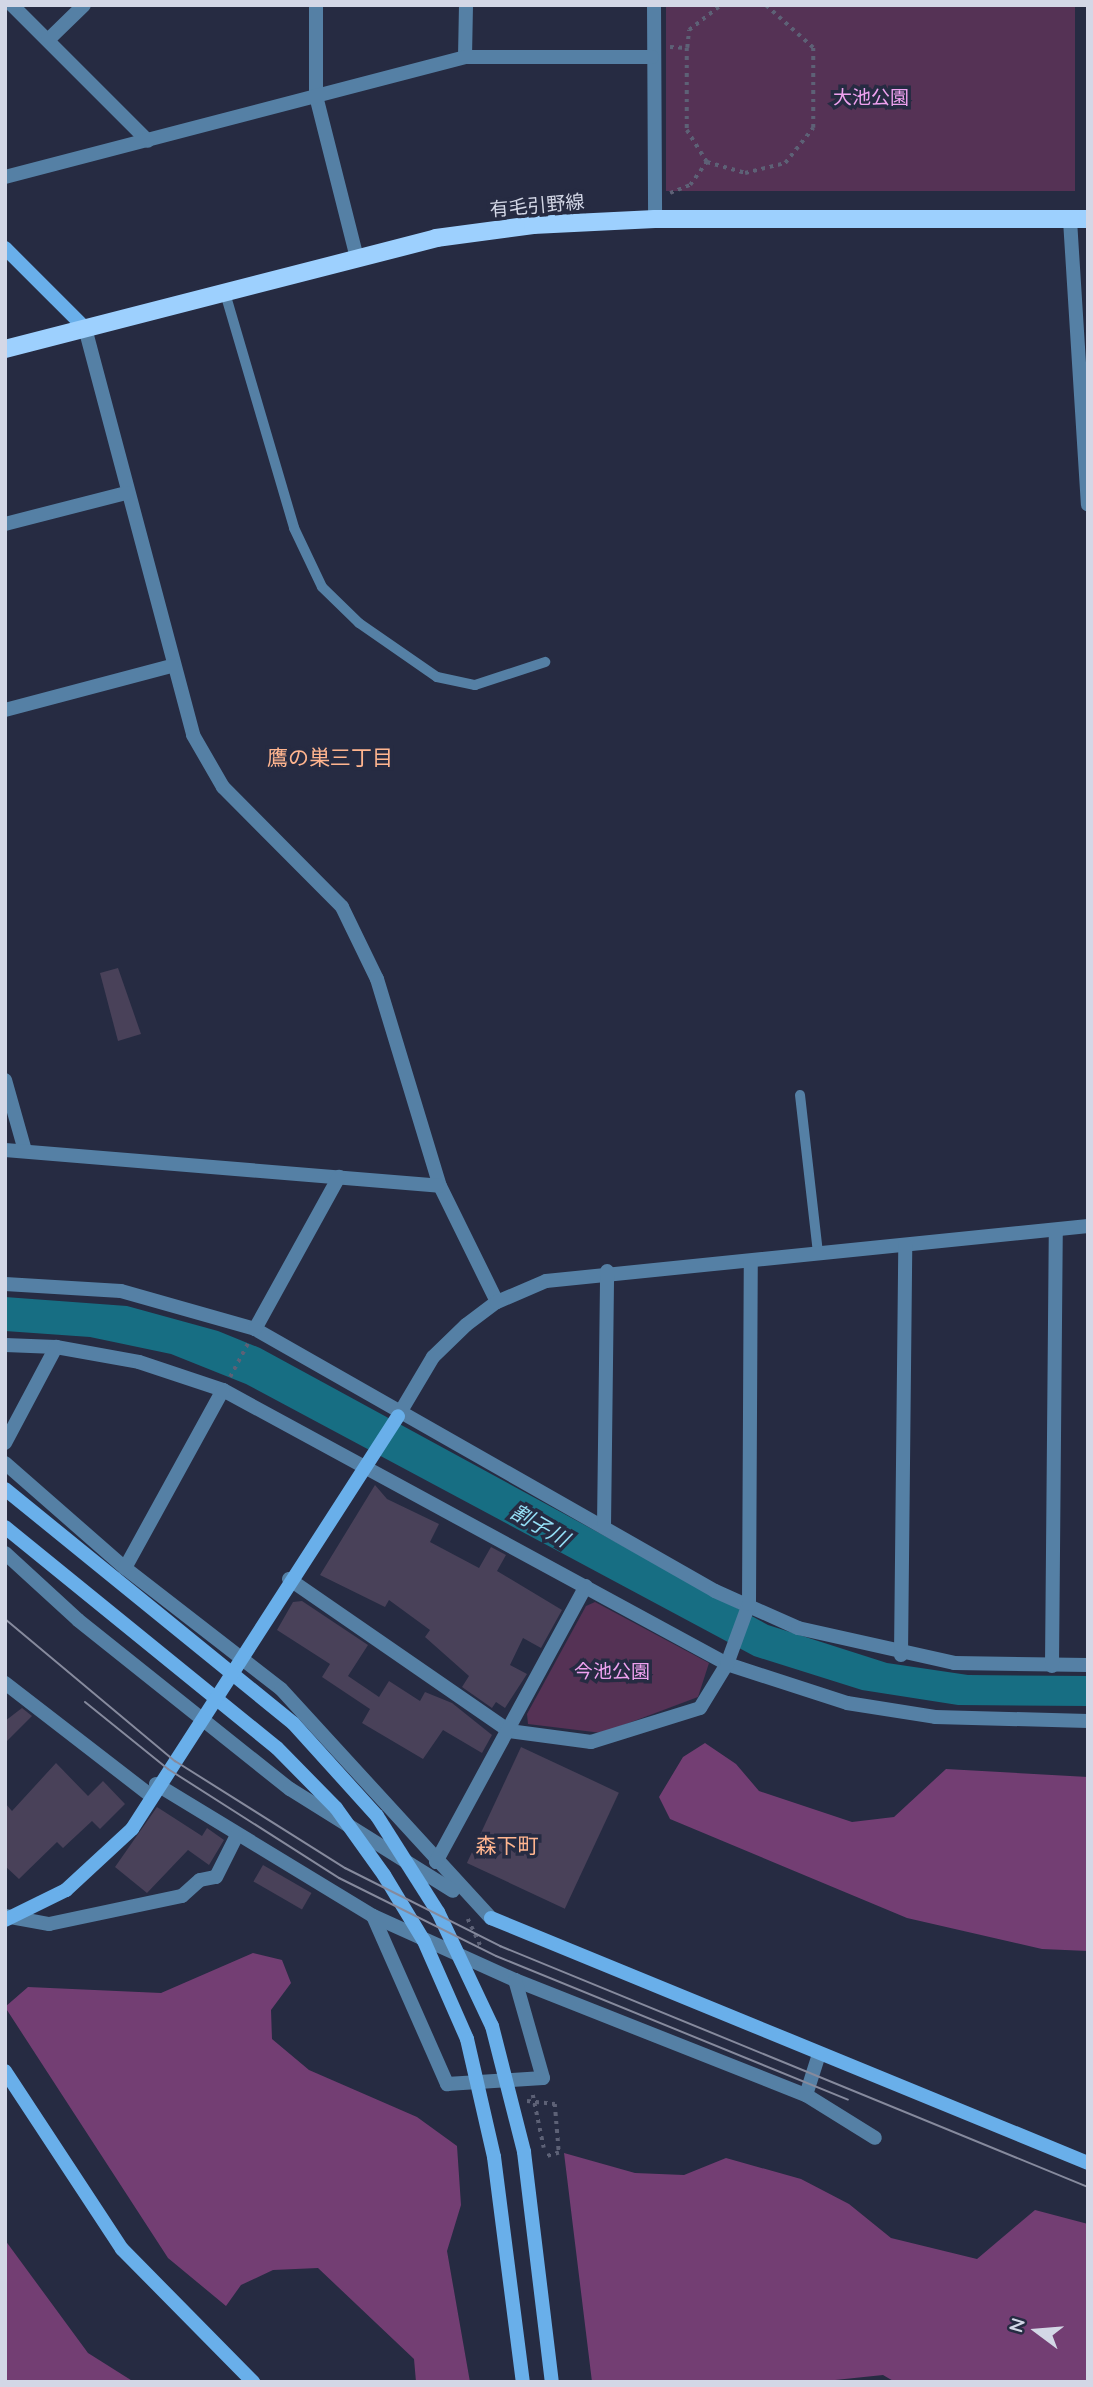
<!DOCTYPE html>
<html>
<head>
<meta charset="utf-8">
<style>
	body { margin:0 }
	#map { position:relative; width:1093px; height:2387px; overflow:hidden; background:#262b42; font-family:Quicksand,"Noto Sans JP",sans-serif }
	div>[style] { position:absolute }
	.green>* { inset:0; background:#553255; transform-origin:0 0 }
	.forest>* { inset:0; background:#733e73 }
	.water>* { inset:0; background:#176e83 }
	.building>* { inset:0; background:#494159; transform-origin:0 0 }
	.path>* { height:3.5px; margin-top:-1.75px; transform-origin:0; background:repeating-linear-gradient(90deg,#5d6176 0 3.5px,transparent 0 8.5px) }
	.lane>* { height:10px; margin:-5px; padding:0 5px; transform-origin:5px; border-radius:5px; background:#5580a5 }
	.street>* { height:14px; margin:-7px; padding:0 7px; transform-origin:7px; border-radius:7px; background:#5580a5 }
	.secondary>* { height:14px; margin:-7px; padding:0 7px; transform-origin:7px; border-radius:7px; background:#69afea }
	.primary>* { height:18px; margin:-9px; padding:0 9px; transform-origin:9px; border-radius:9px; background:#9dd0fe }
	.tram>* { height:2px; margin:-1px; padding:0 1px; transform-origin:1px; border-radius:1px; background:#868a9d }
	span { translate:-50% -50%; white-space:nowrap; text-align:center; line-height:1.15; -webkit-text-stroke:7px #262b42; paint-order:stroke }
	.park-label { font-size:19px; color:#eea1ef }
	.street-label { font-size:19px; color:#d3d7e6 }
	.neighbourhood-label { font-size:21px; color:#ffb58f }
	.water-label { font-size:21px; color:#95e0f7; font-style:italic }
	.frame { position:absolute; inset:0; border:7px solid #d3d7e6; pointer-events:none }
	.north { position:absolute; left:1002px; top:2296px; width:70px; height:70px; -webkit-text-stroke:5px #262b42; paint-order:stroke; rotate:286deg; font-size:19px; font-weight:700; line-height:28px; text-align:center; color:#d3d7e6 }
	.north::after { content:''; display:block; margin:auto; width:24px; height:32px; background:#d3d7e6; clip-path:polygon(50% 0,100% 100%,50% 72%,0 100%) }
</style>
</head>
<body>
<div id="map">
	<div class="green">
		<div style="left:666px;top:5px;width:409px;height:186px"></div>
		<div style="clip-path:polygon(595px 1602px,709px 1663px,698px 1697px,602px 1733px,528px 1724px,527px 1714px,586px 1606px)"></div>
	</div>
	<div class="forest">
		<div style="clip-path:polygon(705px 1743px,736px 1764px,759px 1791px,852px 1822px,894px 1817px,946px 1769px,1088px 1777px,1088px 1951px,1042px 1949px,907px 1918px,670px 1819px,659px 1797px,683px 1757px)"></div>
		<div style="clip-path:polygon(253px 1953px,282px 1960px,291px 1983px,271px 2010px,272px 2039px,309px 2070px,417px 2117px,457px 2146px,461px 2205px,447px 2251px,470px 2382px,416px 2382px,414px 2359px,318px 2268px,273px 2270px,241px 2285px,226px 2306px,168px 2258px,5px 2007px,28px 1987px,161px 1993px)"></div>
		<div style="clip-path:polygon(564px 2153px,635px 2173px,684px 2175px,726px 2158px,801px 2179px,849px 2204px,891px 2238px,977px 2259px,1035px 2210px,1088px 2224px,1088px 2382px,895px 2382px,883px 2375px,816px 2382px,592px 2382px)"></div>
		<div style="clip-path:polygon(5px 2240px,88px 2353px,134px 2382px,5px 2382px)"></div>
	</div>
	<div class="water">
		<div style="clip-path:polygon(5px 1297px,127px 1306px,218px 1331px,260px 1348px,768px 1625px,887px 1663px,968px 1675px,1088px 1676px,1088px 1706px,958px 1705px,862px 1690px,754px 1656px,246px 1384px,171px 1354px,90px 1337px,5px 1331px)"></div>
	</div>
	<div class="building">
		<div style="clip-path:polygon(118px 968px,141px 1034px,118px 1041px,100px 973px)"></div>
		<div style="clip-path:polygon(375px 1485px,387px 1499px,439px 1524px,430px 1542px,479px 1568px,491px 1547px,506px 1555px,497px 1571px,562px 1610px,541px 1648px,523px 1638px,510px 1665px,527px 1674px,505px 1708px,496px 1702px,492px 1708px,462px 1687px,469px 1676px,425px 1637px,430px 1630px,389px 1600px,385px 1607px,320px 1575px)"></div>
		<div style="clip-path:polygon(302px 1601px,368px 1645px,348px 1676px,379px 1697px,389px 1681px,420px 1701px,425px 1692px,452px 1703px,492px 1735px,482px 1753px,443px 1730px,423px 1759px,362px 1723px,370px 1709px,322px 1677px,330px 1664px,277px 1630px,293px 1602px)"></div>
		<div style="clip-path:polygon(22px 1708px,32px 1716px,5px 1743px,5px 1721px)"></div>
		<div style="left:521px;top:1747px;width:108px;height:128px;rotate:25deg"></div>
		<div style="clip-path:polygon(56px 1763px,88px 1796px,103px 1781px,125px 1804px,100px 1829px,92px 1821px,63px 1848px,57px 1842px,19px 1879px,5px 1866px,5px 1803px,12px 1811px)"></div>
		<div style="clip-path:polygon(157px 1807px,202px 1836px,207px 1828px,224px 1840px,209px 1865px,188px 1850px,147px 1893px,115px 1867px)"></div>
		<div style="left:263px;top:1865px;width:56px;height:19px;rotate:30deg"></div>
	</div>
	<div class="path">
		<div style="left:670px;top:47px;width:17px;rotate:3deg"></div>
		<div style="left:687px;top:48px;width:18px;rotate:-84deg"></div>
		<div style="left:689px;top:30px;width:41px;rotate:-38deg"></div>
		<div style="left:687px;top:48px;width:82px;rotate:90deg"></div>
		<div style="left:687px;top:130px;width:38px;rotate:58deg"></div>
		<div style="left:707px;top:162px;width:40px;rotate:16deg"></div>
		<div style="left:745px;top:173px;width:41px;rotate:-14deg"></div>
		<div style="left:785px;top:163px;width:45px;rotate:-51.3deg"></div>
		<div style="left:813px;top:128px;width:80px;rotate:-90deg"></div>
		<div style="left:813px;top:48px;width:64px;rotate:-138.1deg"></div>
		<div style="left:670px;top:193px;width:22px;rotate:-22deg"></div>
		<div style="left:690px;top:185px;width:29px;rotate:-54deg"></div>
		<div style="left:230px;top:1377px;width:38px;rotate:-62deg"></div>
		<div style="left:468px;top:1919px;width:31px;rotate:65deg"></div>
		<div style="left:533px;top:2095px;width:54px;rotate:78.3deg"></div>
		<div style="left:527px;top:2101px;width:28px;rotate:6deg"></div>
		<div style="left:555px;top:2104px;width:49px;rotate:85.3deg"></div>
		<div style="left:559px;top:2153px;width:15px;rotate:164deg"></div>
	</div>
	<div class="lane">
		<div style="left:225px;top:293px;width:245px;rotate:73.6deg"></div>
		<div style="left:294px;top:528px;width:65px;rotate:64.6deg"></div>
		<div style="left:322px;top:587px;width:52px;rotate:44.2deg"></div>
		<div style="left:359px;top:623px;width:95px;rotate:34.7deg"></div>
		<div style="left:437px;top:677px;width:39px;rotate:12deg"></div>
		<div style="left:475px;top:685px;width:74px;rotate:-18.2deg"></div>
		<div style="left:800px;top:1095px;width:159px;rotate:83.5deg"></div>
	</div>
	<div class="street">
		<div style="left:12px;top:5px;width:192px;rotate:45deg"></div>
		<div style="left:316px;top:5px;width:91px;rotate:90deg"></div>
		<div style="left:316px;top:96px;width:167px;rotate:75.8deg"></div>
		<div style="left:654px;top:5px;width:214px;rotate:89.7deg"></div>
		<div style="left:48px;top:40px;width:50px;rotate:-44.2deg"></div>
		<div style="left:465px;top:57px;width:52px;rotate:-88.9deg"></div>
		<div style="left:5px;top:177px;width:475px;rotate:-14.6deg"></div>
		<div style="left:465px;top:57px;width:187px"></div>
		<div style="left:1070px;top:220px;width:285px;rotate:86.4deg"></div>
		<div style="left:85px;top:328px;width:421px;rotate:75.1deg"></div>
		<div style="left:193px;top:735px;width:60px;rotate:60deg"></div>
		<div style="left:223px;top:787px;width:169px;rotate:45.2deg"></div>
		<div style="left:342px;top:907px;width:80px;rotate:64.1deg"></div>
		<div style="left:377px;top:979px;width:216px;rotate:73.1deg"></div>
		<div style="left:440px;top:1186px;width:129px;rotate:63.8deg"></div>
		<div style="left:5px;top:524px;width:125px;rotate:-14.4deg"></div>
		<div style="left:5px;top:710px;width:172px;rotate:-14.8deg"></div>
		<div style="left:5px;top:1080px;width:70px;rotate:74.2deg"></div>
		<div style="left:5px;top:1150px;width:436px;rotate:4.7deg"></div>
		<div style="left:5px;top:1284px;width:116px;rotate:3.5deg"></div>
		<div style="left:121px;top:1291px;width:139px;rotate:15.8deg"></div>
		<div style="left:255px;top:1329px;width:529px;rotate:29.66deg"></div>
		<div style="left:715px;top:1591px;width:91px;rotate:24deg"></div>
		<div style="left:798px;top:1628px;width:160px;rotate:12.6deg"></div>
		<div style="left:954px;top:1663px;width:134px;rotate:0.9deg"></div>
		<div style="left:255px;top:1329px;width:174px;rotate:-61.1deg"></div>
		<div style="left:5px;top:1345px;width:51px;rotate:2.2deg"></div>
		<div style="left:56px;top:1347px;width:84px;rotate:10.2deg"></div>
		<div style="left:139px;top:1362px;width:89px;rotate:18.4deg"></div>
		<div style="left:223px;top:1390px;width:574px;rotate:28.53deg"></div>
		<div style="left:727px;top:1664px;width:126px;rotate:18deg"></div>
		<div style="left:847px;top:1703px;width:89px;rotate:9deg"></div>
		<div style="left:935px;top:1717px;width:153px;rotate:1.5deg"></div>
		<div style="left:398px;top:1416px;width:69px;rotate:-59.3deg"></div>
		<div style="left:433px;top:1357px;width:46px;rotate:-44.1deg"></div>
		<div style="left:466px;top:1325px;width:39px;rotate:-37deg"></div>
		<div style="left:497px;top:1302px;width:53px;rotate:-23.2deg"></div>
		<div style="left:546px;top:1281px;width:545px;rotate:-5.79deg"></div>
		<div style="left:5px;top:1443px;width:109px;rotate:-62deg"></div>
		<div style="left:5px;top:1463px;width:159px;rotate:41.2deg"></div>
		<div style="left:125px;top:1568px;width:197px;rotate:37.8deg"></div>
		<div style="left:281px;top:1689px;width:311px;rotate:47.5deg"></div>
		<div style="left:604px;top:1527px;width:256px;rotate:-89.3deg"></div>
		<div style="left:5px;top:1553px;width:99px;rotate:42.5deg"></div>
		<div style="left:78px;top:1620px;width:271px;rotate:38.6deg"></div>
		<div style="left:290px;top:1789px;width:192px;rotate:32deg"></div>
		<div style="left:125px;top:1568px;width:203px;rotate:-61.2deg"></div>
		<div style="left:289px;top:1579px;width:267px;rotate:34.6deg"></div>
		<div style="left:509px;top:1731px;width:83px;rotate:7.6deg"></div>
		<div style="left:591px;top:1742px;width:114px;rotate:-17.3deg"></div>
		<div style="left:700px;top:1708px;width:52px;rotate:-58.5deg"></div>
		<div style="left:727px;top:1664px;width:64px;rotate:-69.9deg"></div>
		<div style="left:749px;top:1604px;width:343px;rotate:-89.7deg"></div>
		<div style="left:901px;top:1655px;width:410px;rotate:-89.4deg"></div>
		<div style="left:1052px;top:1666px;width:435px;rotate:-89.5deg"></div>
		<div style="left:5px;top:1683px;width:183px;rotate:37.7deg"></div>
		<div style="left:156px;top:1784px;width:254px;rotate:31.3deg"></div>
		<div style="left:373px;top:1916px;width:156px;rotate:24.3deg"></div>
		<div style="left:515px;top:1980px;width:313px;rotate:21.6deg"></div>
		<div style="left:806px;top:2095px;width:81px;rotate:31.9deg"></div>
		<div style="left:436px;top:1862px;width:314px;rotate:-61.5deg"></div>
		<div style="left:5px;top:1916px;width:45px;rotate:10.3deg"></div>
		<div style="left:49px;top:1924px;width:136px;rotate:-11.9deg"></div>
		<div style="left:182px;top:1896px;width:24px;rotate:-42deg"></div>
		<div style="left:200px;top:1880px;width:16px;rotate:-11deg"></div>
		<div style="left:216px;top:1877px;width:45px;rotate:-63.4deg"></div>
		<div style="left:373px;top:1916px;width:184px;rotate:66.2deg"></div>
		<div style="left:447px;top:2084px;width:96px;rotate:-3.6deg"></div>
		<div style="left:543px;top:2078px;width:102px;rotate:-105.9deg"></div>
		<div style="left:806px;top:2095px;width:43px;rotate:-72.4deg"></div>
	</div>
	<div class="secondary">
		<div style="left:5px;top:248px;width:113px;rotate:45deg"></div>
		<div style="left:5px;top:1489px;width:371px;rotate:39.1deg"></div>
		<div style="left:293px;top:1723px;width:125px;rotate:47.9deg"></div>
		<div style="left:377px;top:1816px;width:114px;rotate:57.6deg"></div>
		<div style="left:438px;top:1912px;width:126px;rotate:64.7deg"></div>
		<div style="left:492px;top:2026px;width:130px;rotate:75.7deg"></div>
		<div style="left:524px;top:2152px;width:232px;rotate:83.1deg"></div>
		<div style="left:5px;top:1527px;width:350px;rotate:39.1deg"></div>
		<div style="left:277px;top:1748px;width:84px;rotate:45.5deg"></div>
		<div style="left:336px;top:1808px;width:82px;rotate:54.4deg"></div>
		<div style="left:384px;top:1875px;width:77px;rotate:58.8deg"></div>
		<div style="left:424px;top:1941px;width:107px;rotate:66.3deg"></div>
		<div style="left:467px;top:2039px;width:121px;rotate:77.1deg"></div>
		<div style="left:494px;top:2157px;width:227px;rotate:82.7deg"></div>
		<div style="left:491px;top:1918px;width:645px;rotate:22.31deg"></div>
		<div style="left:5px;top:1920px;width:68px;rotate:-26.2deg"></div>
		<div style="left:66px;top:1890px;width:90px;rotate:-42.7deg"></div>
		<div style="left:132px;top:1829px;width:491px;rotate:-57.2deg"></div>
		<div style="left:5px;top:2071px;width:213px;rotate:56.7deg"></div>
		<div style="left:122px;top:2249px;width:187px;rotate:45.4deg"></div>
	</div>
	<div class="primary">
		<div style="left:5px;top:349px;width:445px;rotate:-14.4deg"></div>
		<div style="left:436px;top:238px;width:98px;rotate:-7.6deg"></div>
		<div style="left:533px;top:225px;width:122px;rotate:-2.8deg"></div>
		<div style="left:655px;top:219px;width:433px"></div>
	</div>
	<div class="tram">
		<div style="left:5px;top:1619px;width:222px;rotate:39.9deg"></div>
		<div style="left:175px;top:1761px;width:201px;rotate:32.2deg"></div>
		<div style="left:345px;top:1868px;width:174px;rotate:26.7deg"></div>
		<div style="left:500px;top:1946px;width:635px;rotate:22.29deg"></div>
		<div style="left:85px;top:1702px;width:107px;rotate:38.9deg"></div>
		<div style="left:168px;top:1769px;width:203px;rotate:32.5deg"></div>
		<div style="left:339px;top:1878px;width:175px;rotate:26.4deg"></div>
		<div style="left:496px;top:1956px;width:380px;rotate:22.2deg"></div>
	</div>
	<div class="park-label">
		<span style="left:871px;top:98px">大池公園</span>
		<span style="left:612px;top:1672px">今池公園</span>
	</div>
	<div class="street-label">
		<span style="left:537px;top:206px;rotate:-5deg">有毛引野線</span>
	</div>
	<div class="neighbourhood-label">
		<span style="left:330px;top:757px">鷹の巣三丁目</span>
		<span style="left:507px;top:1845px">森下町</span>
	</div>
	<div class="water-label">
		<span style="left:540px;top:1525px;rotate:30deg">割子川</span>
	</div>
	<div class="frame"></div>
	<div class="north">N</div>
</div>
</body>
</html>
